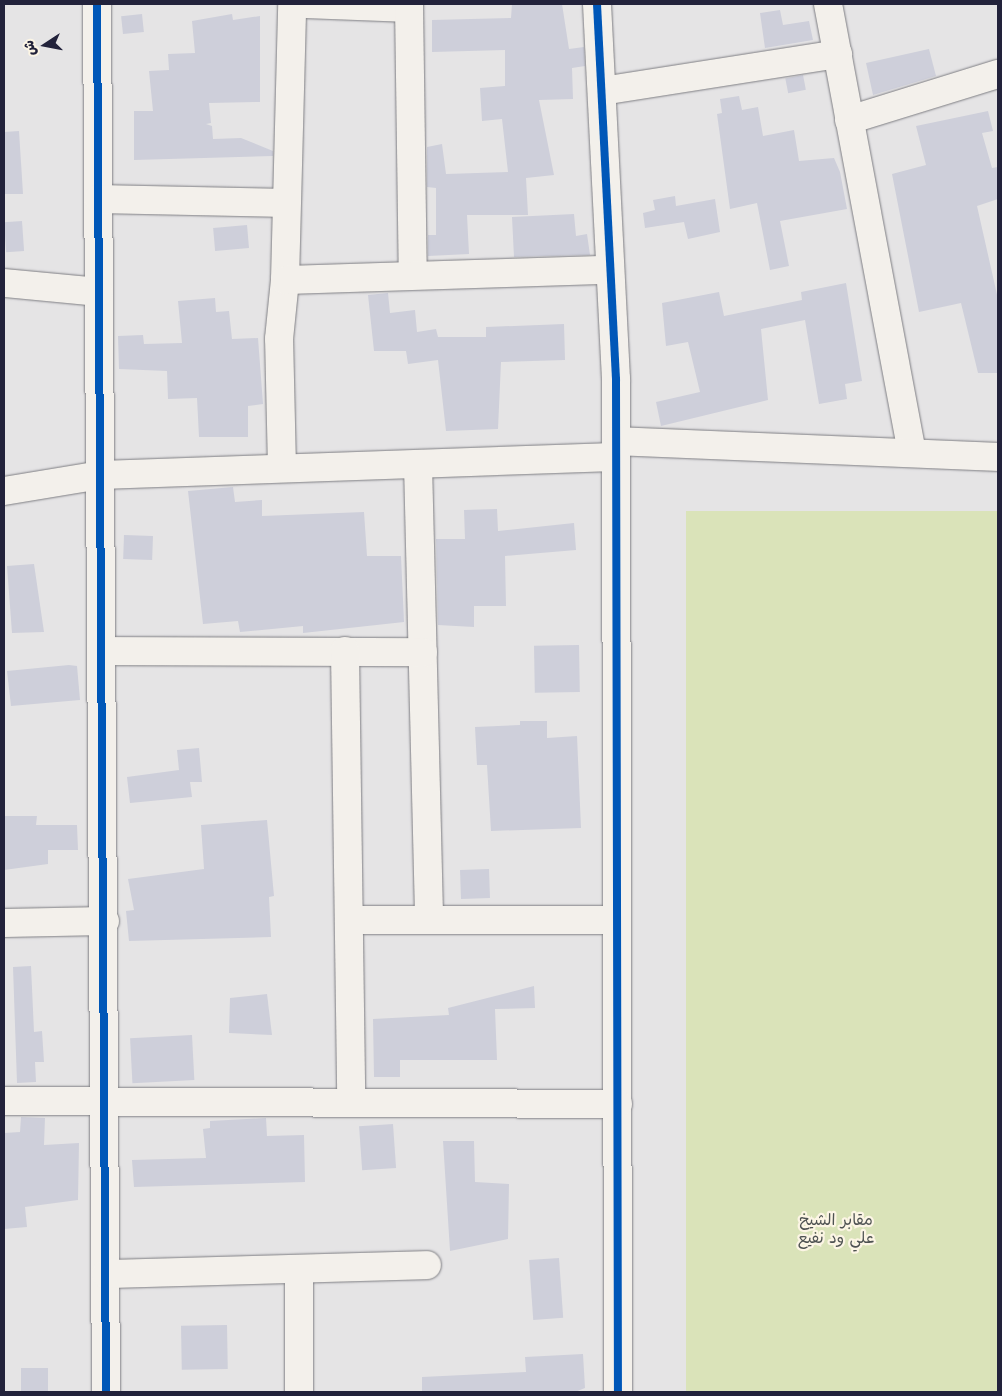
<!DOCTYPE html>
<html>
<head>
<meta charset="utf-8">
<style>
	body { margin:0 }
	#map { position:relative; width:1002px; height:1396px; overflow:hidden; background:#e5e4e5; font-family:"Comic Neue","Playpen Sans Arabic",sans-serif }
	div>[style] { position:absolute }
	.green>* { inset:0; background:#dae3b9; transform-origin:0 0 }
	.building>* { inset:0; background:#cecfda; transform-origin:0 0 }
	.roads { filter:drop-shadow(0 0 1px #7e7e83) drop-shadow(0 0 1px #7e7e83) }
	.minor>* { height:28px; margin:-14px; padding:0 14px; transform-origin:14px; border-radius:14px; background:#f3f0eb }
	.cycleway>* { height:8px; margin:-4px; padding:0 4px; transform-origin:4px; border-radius:4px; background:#0057b8 }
	span { translate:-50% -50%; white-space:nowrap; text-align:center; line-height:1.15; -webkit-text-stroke:4.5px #fcf5e5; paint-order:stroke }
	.park-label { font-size:16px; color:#4e5252 }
	.frame { position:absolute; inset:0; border:5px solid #22223b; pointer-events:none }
	.north { position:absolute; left:20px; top:20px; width:50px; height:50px; -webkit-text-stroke:4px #fcf5e5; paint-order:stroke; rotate:259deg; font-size:14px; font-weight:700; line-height:20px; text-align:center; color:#22223b }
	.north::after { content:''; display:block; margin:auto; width:18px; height:22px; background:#22223b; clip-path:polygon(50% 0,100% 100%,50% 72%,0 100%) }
</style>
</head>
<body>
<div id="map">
	<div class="green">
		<div style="left:686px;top:511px;width:312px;height:881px"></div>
	</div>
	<div class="building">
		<div style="clip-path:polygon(512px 4px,562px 4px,569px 49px,584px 47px,585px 66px,572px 68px,573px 99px,539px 100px,554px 175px,526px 178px,528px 215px,467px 215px,469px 254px,428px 256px,428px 235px,436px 235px,436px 188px,427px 187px,427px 147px,442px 144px,446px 174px,508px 172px,502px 119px,482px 121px,480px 88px,505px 86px,505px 50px,432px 52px,432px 20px,511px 18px)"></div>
		<div style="clip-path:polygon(780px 10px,783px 25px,809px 21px,813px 40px,765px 48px,760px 13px)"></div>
		<div style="left:142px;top:14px;width:18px;height:21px;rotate:84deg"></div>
		<div style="clip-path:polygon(232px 14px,233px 20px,260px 16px,260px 102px,209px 103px,211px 123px,206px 124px,212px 126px,213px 139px,241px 138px,273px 151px,273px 156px,134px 160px,134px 111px,153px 111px,149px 71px,169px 70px,168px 54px,195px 53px,192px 21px)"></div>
		<div style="clip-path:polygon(929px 49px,936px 76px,873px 95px,866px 63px)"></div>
		<div style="left:803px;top:75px;width:15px;height:18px;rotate:79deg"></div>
		<div style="clip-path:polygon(739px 96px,742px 110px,758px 107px,763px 136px,794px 130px,799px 161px,834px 158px,840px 172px,847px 209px,780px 221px,789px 266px,770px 270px,757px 203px,730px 209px,717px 114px,722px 113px,720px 99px)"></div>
		<div style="clip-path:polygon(988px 111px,993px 131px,982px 133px,992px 168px,998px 167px,998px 199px,977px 206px,998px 299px,998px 373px,978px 373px,961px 303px,919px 312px,892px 174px,926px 165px,916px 126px)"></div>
		<div style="clip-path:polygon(19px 131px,23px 194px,5px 194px,4px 132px)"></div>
		<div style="clip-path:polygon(675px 196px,676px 206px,715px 199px,720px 232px,688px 239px,684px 222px,645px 228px,643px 213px,655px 210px,653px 200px)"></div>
		<div style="clip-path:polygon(574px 214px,576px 236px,587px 234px,590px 255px,514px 257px,512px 217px)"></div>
		<div style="left:22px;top:221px;width:30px;height:18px;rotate:86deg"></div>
		<div style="left:247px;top:225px;width:23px;height:34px;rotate:85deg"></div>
		<div style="clip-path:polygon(846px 283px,862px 381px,845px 384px,847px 399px,819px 404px,805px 320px,761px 329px,768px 400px,661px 426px,656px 402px,700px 392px,688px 342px,666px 346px,662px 303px,719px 292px,724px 316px,802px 300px,801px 292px)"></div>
		<div style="clip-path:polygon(388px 293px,390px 313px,415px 310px,417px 332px,436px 329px,438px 337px,486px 337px,486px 327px,564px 324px,565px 360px,501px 362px,498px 429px,446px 431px,438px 360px,408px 364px,406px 351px,374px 351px,368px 295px)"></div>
		<div style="clip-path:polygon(215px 298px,216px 312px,229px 311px,232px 339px,258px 338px,263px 404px,248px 406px,248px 437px,199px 437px,197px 398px,168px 399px,167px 371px,119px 369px,118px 336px,143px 335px,144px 344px,182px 343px,178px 301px)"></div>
		<div style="clip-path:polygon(233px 487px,235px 502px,262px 500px,262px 516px,364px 512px,367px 556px,401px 556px,404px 622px,303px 633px,303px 626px,240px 632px,238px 621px,203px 624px,188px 491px)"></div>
		<div style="clip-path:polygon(497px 509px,498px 531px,574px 523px,576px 550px,505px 556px,506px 606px,474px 606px,474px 627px,438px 625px,436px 539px,465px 539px,464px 510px)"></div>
		<div style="left:124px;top:535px;width:29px;height:24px;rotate:2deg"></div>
		<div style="clip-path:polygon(34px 564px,44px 632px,12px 633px,7px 566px)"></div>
		<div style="left:579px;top:645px;width:47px;height:45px;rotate:89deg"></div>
		<div style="clip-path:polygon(69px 665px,77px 666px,80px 700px,11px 706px,7px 671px)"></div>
		<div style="clip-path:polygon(520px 721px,547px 721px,547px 738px,577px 736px,581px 828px,491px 831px,487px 765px,477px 765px,475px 727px,520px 725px)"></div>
		<div style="clip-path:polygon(199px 748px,202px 782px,190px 782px,192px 797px,130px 803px,127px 777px,179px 770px,177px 750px)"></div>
		<div style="clip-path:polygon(4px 816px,37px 816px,36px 825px,77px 825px,78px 850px,48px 850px,48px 864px,4px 870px)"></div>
		<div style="clip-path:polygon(267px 820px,274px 896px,269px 897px,271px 937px,129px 941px,126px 911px,134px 910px,128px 879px,204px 869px,201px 825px)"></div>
		<div style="left:489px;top:869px;width:29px;height:29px;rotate:88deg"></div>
		<div style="clip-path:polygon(31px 966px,34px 1032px,42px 1031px,44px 1062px,35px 1062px,36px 1082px,17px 1083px,13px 967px)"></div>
		<div style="clip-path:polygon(534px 986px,535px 1008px,495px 1009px,497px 1060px,400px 1060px,400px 1077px,374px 1077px,373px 1019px,449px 1015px,448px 1008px)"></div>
		<div style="clip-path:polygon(267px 994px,272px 1035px,229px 1033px,230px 998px)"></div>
		<div style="left:192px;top:1035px;width:45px;height:62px;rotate:87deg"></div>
		<div style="clip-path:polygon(21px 1117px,45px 1118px,44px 1145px,79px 1143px,78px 1200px,25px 1207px,27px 1227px,4px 1229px,4px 1133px,20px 1132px)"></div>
		<div style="clip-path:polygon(266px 1118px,267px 1136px,304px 1135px,305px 1182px,134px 1187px,132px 1160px,206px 1158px,203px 1129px,210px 1128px,210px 1121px)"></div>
		<div style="left:393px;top:1124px;width:44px;height:34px;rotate:86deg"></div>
		<div style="clip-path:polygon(443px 1141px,474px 1141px,475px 1182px,509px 1184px,508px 1239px,450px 1251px)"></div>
		<div style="left:559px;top:1258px;width:60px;height:30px;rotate:86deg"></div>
		<div style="left:227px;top:1325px;width:44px;height:46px;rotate:89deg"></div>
		<div style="clip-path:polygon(583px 1354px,585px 1388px,575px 1392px,422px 1392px,422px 1377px,526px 1372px,525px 1357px)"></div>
		<div style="left:48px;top:1368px;width:24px;height:27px;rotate:90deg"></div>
	</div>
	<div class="roads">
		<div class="minor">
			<div style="left:97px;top:4px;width:1388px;rotate:89.63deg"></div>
			<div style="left:306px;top:4px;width:103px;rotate:2.2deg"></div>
			<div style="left:409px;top:4px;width:270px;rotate:89.2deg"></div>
			<div style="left:597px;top:4px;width:375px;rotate:87.1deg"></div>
			<div style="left:616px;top:379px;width:1013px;rotate:89.89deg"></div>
			<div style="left:828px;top:4px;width:456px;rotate:79.4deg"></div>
			<div style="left:602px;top:91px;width:239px;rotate:-8.9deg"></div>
			<div style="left:849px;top:120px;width:156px;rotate:-17.2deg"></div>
			<div style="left:99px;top:199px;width:187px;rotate:1.2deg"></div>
			<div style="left:285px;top:280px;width:276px;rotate:-88.5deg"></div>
			<div style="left:4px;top:283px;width:95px;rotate:5.4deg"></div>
			<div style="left:616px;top:441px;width:382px;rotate:2.4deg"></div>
			<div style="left:418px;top:464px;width:456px;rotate:88.6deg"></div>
			<div style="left:282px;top:468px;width:129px;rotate:-91.3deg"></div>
			<div style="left:279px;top:339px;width:59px;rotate:-84.2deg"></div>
			<div style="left:285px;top:280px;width:325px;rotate:-1.8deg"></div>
			<div style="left:4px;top:491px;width:98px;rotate:-9.4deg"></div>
			<div style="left:101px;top:475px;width:513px;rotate:-2.01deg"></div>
			<div style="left:102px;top:651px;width:321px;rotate:0.2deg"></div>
			<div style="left:345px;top:651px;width:450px;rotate:89.2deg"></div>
			<div style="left:349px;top:920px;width:268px"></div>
			<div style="left:4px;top:923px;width:101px;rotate:-1.1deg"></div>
			<div style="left:4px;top:1101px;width:614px;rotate:0.28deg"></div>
			<div style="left:106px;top:1274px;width:321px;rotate:-1.6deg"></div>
			<div style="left:299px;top:1392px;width:123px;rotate:-90deg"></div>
		</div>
	</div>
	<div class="cycleway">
		<div style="left:97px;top:4px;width:1388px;rotate:89.63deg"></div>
		<div style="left:597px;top:4px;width:375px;rotate:87.1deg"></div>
		<div style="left:616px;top:379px;width:1013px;rotate:89.89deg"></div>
	</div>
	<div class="park-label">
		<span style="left:836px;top:1229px">مقابر الشيخ<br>علي ود نفيع</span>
	</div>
	<div class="frame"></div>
	<div class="north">ش</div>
</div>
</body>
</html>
